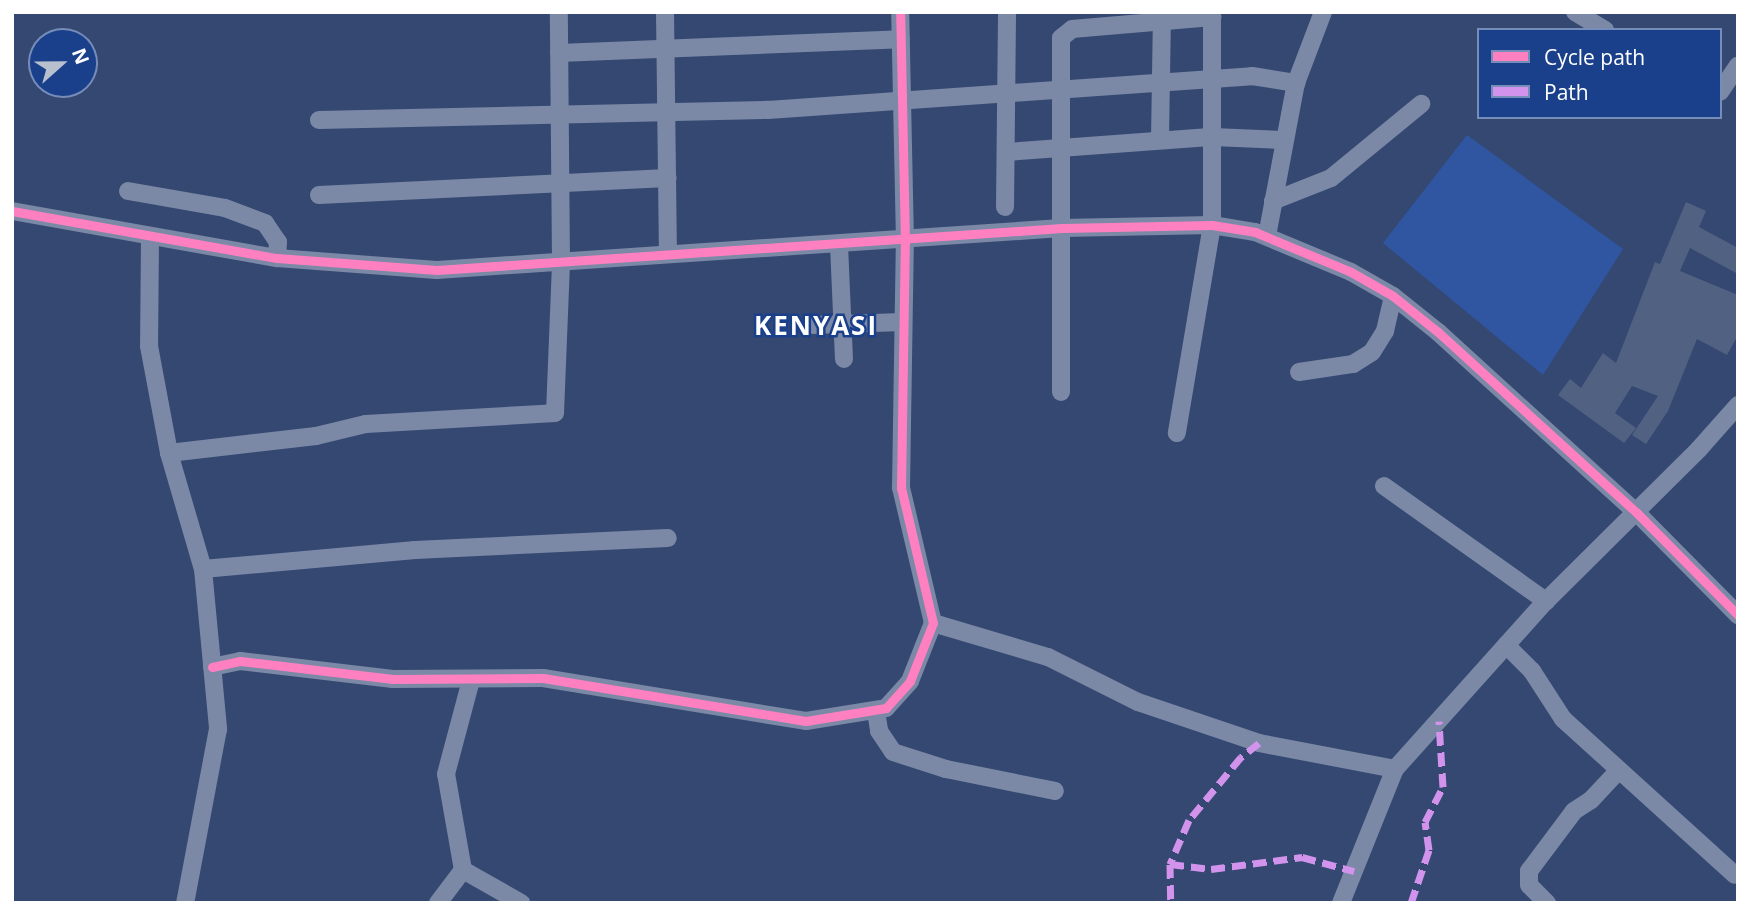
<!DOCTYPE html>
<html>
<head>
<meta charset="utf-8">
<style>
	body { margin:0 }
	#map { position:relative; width:1750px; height:915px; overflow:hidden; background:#344872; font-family:"Open Sans",sans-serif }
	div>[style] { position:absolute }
	.green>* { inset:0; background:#3056a2 }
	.building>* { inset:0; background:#516182 }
	.minor>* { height:18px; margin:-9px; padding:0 9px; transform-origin:9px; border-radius:9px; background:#7b89a6 }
	.quiet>* { height:7px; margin-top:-3.5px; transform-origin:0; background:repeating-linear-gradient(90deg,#d193ec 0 14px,transparent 0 21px) }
	.cycleway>* { height:9px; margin:-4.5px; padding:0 4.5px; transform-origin:4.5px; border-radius:4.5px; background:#ff80c0 }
	span { translate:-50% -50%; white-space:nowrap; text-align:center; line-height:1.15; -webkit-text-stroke:5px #1b408b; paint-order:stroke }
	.district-label { font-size:26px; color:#fff; font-weight:700; letter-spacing:2px }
	.frame { position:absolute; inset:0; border:14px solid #fff; pointer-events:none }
	.legend { position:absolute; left:1477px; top:28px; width:245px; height:91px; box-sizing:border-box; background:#1b408b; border:2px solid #768cb9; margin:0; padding:9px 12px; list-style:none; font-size:21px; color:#fff }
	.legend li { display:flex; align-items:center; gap:14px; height:35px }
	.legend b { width:35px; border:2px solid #768cb9 }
	.north { position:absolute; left:28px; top:28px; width:70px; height:70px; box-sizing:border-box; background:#1b408b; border:2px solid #768cb9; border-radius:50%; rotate:69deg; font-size:19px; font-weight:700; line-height:28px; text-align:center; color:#fff }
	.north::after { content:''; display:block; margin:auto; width:24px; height:32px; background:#b8bfce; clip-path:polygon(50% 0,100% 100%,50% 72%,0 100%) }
</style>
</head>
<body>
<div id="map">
	<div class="green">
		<div style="clip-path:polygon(1467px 135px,1623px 249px,1543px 375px,1383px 243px)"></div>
	</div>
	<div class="building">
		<div style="clip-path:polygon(1686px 202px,1706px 211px,1699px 227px,1738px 248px,1738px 274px,1690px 248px,1680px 271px,1738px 295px,1738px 335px,1727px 355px,1697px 339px,1668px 411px,1646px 444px,1632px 435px,1658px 396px,1632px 386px,1615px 413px,1636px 428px,1624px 443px,1558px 395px,1570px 379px,1581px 388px,1603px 353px,1616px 363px,1655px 262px,1660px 264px)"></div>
	</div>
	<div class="minor">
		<div style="left:665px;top:12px;width:242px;rotate:89.3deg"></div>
		<div style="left:1575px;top:12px;width:35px;rotate:31deg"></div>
		<div style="left:559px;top:53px;width:342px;rotate:-2.3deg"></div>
		<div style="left:1720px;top:92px;width:32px;rotate:-56deg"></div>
		<div style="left:319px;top:120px;width:449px;rotate:-1.3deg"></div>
		<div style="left:768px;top:110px;width:485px;rotate:-4deg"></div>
		<div style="left:1252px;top:76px;width:45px;rotate:9deg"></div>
		<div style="left:1160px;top:140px;width:128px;rotate:-89.1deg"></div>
		<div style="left:1007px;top:152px;width:207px;rotate:-4.2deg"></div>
		<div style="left:1213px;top:137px;width:69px;rotate:2.5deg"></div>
		<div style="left:128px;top:191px;width:98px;rotate:9.9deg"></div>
		<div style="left:225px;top:208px;width:43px;rotate:20.6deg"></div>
		<div style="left:265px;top:223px;width:23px;rotate:56deg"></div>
		<div style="left:278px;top:242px;width:16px;rotate:94deg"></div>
		<div style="left:319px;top:195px;width:349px;rotate:-2.8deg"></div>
		<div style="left:1273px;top:201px;width:62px;rotate:-21.6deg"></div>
		<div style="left:1331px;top:178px;width:117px;rotate:-39.4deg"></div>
		<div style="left:1005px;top:207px;width:195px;rotate:-89.4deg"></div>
		<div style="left:12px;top:211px;width:269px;rotate:10.1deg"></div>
		<div style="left:277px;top:258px;width:160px;rotate:4.3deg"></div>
		<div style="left:437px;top:270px;width:626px;rotate:-3.84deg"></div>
		<div style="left:1062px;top:228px;width:150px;rotate:-1.1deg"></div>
		<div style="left:1212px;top:225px;width:44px;rotate:9.2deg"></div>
		<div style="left:1255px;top:232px;width:104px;rotate:22.6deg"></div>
		<div style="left:1351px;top:272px;width:48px;rotate:29.7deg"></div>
		<div style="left:1393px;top:296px;width:58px;rotate:38.7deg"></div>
		<div style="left:1438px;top:332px;width:269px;rotate:42.3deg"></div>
		<div style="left:1637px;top:513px;width:144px;rotate:45.3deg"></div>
		<div style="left:1267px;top:236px;width:156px;rotate:-79.3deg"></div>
		<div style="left:1296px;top:83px;width:76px;rotate:-69.2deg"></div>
		<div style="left:150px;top:238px;width:108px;rotate:90.5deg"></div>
		<div style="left:149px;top:346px;width:109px;rotate:79.4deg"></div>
		<div style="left:169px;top:453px;width:121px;rotate:73.7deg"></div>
		<div style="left:203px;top:569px;width:161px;rotate:84.6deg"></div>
		<div style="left:218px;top:729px;width:177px;rotate:100.7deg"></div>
		<div style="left:839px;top:245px;width:114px;rotate:87.5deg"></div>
		<div style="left:813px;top:325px;width:90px;rotate:-1.9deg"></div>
		<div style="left:1299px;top:372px;width:55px;rotate:-8.4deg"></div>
		<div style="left:1353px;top:364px;width:22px;rotate:-32deg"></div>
		<div style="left:1372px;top:352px;width:25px;rotate:-58deg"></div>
		<div style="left:1385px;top:331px;width:36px;rotate:-77deg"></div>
		<div style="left:1061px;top:392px;width:354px;rotate:-90deg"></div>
		<div style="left:1061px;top:38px;width:14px;rotate:-39deg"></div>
		<div style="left:1072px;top:29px;width:141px;rotate:-4.9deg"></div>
		<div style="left:1212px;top:17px;width:208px;rotate:90deg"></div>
		<div style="left:1212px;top:225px;width:211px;rotate:99.6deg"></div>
		<div style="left:169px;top:453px;width:148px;rotate:-6.6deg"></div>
		<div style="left:316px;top:436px;width:51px;rotate:-13.5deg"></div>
		<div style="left:366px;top:424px;width:189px;rotate:-3.3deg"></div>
		<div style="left:555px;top:413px;width:151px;rotate:-87.7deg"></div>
		<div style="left:561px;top:262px;width:250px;rotate:-90.5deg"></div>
		<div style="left:1384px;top:486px;width:199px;rotate:35.4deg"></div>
		<div style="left:203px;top:569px;width:213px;rotate:-5.1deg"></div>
		<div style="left:415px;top:550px;width:253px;rotate:-2.7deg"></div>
		<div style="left:933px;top:623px;width:120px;rotate:16.5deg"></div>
		<div style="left:1048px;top:657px;width:101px;rotate:26.6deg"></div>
		<div style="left:1138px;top:702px;width:128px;rotate:18.7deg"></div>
		<div style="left:1259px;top:743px;width:138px;rotate:10.8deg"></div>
		<div style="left:1395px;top:769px;width:226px;rotate:-48.1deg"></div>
		<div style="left:1546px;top:601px;width:216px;rotate:-44.8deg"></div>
		<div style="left:1699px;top:449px;width:59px;rotate:-48.4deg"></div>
		<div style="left:1506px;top:645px;width:37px;rotate:45deg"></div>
		<div style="left:1532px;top:671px;width:57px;rotate:57.1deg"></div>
		<div style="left:1563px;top:719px;width:232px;rotate:42.2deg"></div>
		<div style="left:212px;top:667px;width:29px;rotate:-12deg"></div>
		<div style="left:240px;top:661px;width:154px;rotate:6.7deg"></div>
		<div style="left:393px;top:679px;width:150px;rotate:-0.4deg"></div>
		<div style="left:543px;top:678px;width:266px;rotate:9.3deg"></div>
		<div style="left:806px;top:721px;width:81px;rotate:-9.2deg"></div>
		<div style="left:886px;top:708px;width:36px;rotate:-48deg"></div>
		<div style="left:910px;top:681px;width:62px;rotate:-68.4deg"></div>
		<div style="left:933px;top:623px;width:139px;rotate:-103.3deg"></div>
		<div style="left:901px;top:488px;width:246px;rotate:-89.1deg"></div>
		<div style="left:905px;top:242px;width:230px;rotate:-91.2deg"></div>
		<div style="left:876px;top:711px;width:20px;rotate:81deg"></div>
		<div style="left:879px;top:731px;width:25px;rotate:56deg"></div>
		<div style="left:893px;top:752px;width:56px;rotate:17.8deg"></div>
		<div style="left:946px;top:769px;width:111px;rotate:11.4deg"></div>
		<div style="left:463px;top:870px;width:67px;rotate:29.6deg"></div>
		<div style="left:438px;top:903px;width:41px;rotate:-52.9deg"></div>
		<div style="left:463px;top:870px;width:97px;rotate:-100deg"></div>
		<div style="left:446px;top:774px;width:97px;rotate:-75.1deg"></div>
		<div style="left:1341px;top:903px;width:144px;rotate:-68.1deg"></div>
		<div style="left:1547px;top:903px;width:25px;rotate:-135deg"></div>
		<div style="left:1529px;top:885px;width:14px;rotate:-90deg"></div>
		<div style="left:1529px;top:871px;width:75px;rotate:-53.1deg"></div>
		<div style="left:1574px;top:811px;width:20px;rotate:-33deg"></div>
		<div style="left:1591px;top:800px;width:41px;rotate:-47deg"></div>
	</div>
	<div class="quiet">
		<div style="left:1259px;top:743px;width:23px;rotate:142deg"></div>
		<div style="left:1241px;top:757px;width:82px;rotate:129.5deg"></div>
		<div style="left:1189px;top:820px;width:48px;rotate:113.4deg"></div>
		<div style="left:1170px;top:864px;width:41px;rotate:7deg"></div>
		<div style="left:1211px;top:869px;width:92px;rotate:-7.5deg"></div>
		<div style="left:1302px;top:857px;width:54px;rotate:15.1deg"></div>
		<div style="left:1170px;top:864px;width:39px;rotate:89deg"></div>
		<div style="left:1411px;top:903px;width:56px;rotate:-71.2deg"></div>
		<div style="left:1429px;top:850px;width:28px;rotate:-98deg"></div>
		<div style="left:1425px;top:822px;width:39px;rotate:-63deg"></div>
		<div style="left:1443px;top:787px;width:66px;rotate:-93.5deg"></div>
	</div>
	<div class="cycleway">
		<div style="left:12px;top:211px;width:269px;rotate:10.1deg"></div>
		<div style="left:277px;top:258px;width:160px;rotate:4.3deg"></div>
		<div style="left:437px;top:270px;width:626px;rotate:-3.84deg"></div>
		<div style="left:1062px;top:228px;width:150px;rotate:-1.1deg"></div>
		<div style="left:1212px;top:225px;width:44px;rotate:9.2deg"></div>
		<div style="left:1255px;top:232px;width:104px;rotate:22.6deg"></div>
		<div style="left:1351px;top:272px;width:48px;rotate:29.7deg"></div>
		<div style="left:1393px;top:296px;width:58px;rotate:38.7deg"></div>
		<div style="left:1438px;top:332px;width:269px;rotate:42.3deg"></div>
		<div style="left:1637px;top:513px;width:144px;rotate:45.3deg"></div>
		<div style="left:212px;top:667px;width:29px;rotate:-12deg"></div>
		<div style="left:240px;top:661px;width:154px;rotate:6.7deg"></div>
		<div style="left:393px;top:679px;width:150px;rotate:-0.4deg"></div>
		<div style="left:543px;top:678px;width:266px;rotate:9.3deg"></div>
		<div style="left:806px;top:721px;width:81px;rotate:-9.2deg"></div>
		<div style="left:886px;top:708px;width:36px;rotate:-48deg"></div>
		<div style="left:910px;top:681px;width:62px;rotate:-68.4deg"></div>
		<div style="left:933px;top:623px;width:139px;rotate:-103.3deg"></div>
		<div style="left:901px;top:488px;width:246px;rotate:-89.1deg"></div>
		<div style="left:905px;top:242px;width:230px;rotate:-91.2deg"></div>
	</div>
	<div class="district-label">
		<span style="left:816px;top:326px">KENYASI</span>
	</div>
	<div class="frame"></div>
	<ul class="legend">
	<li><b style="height:9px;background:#ff80c0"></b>Cycle path</li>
	<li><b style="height:9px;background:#d193ec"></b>Path</li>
	</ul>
	<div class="north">N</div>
</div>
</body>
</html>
